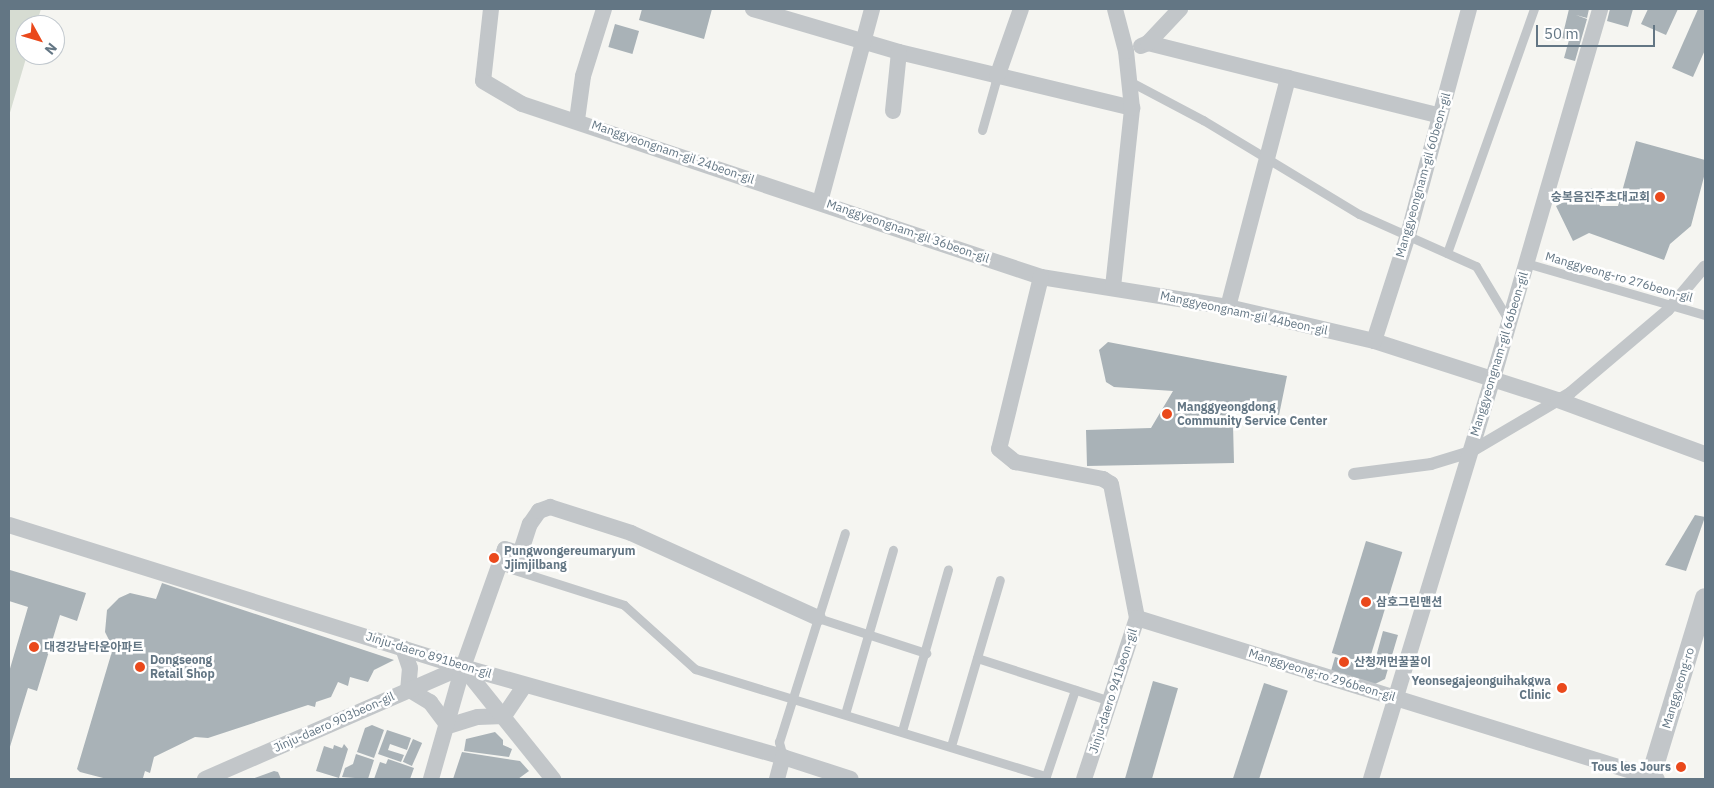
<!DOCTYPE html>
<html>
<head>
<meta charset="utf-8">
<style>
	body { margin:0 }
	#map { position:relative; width:1714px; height:788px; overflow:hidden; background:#f5f5f1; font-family:"IBM Plex Sans","Noto Sans KR",sans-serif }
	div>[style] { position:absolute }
	.green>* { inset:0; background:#d6dcd2 }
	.building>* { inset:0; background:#a9b2b7; transform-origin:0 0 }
	.service>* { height:9px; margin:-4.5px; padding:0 4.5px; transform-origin:4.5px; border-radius:4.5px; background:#c2c6c9 }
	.pedestrian>* { height:12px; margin:-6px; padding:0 6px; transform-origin:6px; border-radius:6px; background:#c2c6c9 }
	.minor>* { height:16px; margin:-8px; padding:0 8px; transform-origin:8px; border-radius:8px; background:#c2c6c9 }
	.tertiary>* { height:20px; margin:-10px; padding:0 10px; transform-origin:10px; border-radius:10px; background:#c2c6c9 }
	.dots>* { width:14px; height:14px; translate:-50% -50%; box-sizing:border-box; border:2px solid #fff; border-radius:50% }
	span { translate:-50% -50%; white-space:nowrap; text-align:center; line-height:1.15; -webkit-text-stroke:5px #fff; paint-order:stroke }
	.street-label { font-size:12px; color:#637684 }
	.poi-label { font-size:12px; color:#637684; font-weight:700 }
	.right { translate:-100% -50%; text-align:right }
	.left { translate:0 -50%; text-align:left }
	.frame { position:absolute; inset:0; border:10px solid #637684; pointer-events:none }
	.north { position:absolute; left:15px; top:15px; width:50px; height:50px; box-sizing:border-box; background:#fff; border:1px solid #c1c8ce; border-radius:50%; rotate:129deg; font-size:14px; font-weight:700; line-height:20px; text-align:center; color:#637684 }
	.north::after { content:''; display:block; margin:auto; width:18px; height:22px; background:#ea491c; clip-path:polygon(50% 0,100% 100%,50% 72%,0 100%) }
	.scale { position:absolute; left:1536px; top:25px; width:119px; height:22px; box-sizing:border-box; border:2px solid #637684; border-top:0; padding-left:6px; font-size:15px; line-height:18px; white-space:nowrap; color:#637684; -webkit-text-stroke:4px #fff; paint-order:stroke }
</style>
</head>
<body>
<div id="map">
	<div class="green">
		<div style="clip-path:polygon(9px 9px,41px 9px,36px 25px,25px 25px,27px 55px,9px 116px)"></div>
	</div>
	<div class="building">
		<div style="clip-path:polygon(642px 9px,712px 9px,704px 39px,639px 20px)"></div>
		<div style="clip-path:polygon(1569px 9px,1589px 9px,1587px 18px,1576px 15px,1587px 19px,1575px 61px,1564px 58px,1569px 40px,1562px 38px)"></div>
		<div style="clip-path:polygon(1610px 9px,1633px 9px,1628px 27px,1607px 21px)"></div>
		<div style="clip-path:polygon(1648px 9px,1678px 9px,1666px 35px,1641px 24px)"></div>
		<div style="clip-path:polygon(1698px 9px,1705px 9px,1705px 50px,1693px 77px,1672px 68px)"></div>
		<div style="left:615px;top:24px;width:25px;height:24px;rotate:16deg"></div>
		<div style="clip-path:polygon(1636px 141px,1705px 160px,1705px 173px,1691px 226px,1670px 244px,1664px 260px,1589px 233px,1573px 241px,1556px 206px,1592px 188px,1600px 206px,1618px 206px)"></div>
		<div style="clip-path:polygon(1108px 342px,1287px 376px,1279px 415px,1232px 406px,1228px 426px,1233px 424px,1234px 463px,1087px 466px,1086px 430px,1151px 428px,1173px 391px,1114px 387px,1106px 382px,1099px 350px)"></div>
		<div style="clip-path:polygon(1695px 515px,1705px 517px,1686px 571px,1665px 565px)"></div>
		<div style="left:1366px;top:541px;width:38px;height:117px;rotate:17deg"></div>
		<div style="clip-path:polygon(10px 570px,86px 593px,77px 621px,60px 615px,37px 691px,28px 688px,9px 750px,9px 672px,28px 607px,9px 601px)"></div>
		<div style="clip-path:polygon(162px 583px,394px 660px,374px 670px,368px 682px,350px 677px,348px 686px,338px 682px,331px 697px,316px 702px,315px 707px,308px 705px,208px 738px,195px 737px,154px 757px,150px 773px,145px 771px,143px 778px,107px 779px,80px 772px,77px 769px,113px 648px,105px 632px,107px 610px,119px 598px,130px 593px,156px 599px)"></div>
		<div style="clip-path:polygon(1383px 631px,1398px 635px,1385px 679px,1375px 684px,1331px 671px,1335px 657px,1373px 668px)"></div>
		<div style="left:1153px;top:681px;width:26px;height:102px;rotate:16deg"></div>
		<div style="left:1264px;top:683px;width:25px;height:101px;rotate:18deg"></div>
		<div style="clip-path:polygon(372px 725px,384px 730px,374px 758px,357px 752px,365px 728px)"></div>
		<div style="clip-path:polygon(387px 730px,411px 738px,407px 750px,390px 744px,388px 750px,404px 755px,401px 762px,378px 754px)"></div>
		<div style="clip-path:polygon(495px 732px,503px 740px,503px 745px,512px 749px,509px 757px,464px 751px,466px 739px)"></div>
		<div style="left:413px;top:739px;width:10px;height:25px;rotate:24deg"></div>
		<div style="clip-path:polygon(344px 744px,348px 749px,339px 778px,316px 771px,324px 746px,333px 749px,334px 745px,342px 748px)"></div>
		<div style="clip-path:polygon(462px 752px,520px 761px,529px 771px,518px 779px,453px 779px)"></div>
		<div style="clip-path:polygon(356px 754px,374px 760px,368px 779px,342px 777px,345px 768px,353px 764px)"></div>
		<div style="clip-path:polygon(388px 759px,414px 768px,410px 779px,374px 779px,380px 762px,386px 764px)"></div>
		<div style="clip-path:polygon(274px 771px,278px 772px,281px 779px,252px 779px)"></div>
	</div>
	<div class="service">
		<div style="left:1129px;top:81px;width:84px;rotate:27.8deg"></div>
		<div style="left:1203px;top:120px;width:182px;rotate:31.1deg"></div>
		<div style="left:1359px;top:214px;width:128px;rotate:24deg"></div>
		<div style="left:1476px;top:266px;width:64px;rotate:59deg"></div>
		<div style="left:982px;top:130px;width:55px;rotate:-74.2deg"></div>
		<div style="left:1447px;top:253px;width:259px;rotate:-70.4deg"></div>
		<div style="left:1526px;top:263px;width:186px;rotate:16.2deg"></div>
		<div style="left:499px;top:565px;width:131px;rotate:17.7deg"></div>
		<div style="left:624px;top:605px;width:96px;rotate:42deg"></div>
		<div style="left:695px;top:669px;width:367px;rotate:17deg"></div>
		<div style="left:1046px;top:776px;width:91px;rotate:-71.4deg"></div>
		<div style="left:818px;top:618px;width:114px;rotate:18deg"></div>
		<div style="left:977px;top:658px;width:140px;rotate:17.9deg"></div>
		<div style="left:845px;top:714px;width:171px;rotate:-73.7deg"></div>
		<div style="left:902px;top:731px;width:168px;rotate:-74.1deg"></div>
		<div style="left:951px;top:746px;width:173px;rotate:-73.6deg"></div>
		<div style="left:783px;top:757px;width:16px;rotate:-105deg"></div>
		<div style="left:779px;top:742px;width:219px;rotate:-72.5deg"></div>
	</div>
	<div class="pedestrian">
		<div style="left:1354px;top:474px;width:78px;rotate:-7.4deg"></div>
		<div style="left:1431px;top:464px;width:41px;rotate:-17.1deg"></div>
		<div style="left:1470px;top:452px;width:116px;rotate:-30.5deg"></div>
		<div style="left:1570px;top:393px;width:128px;rotate:-40.3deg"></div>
		<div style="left:1668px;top:310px;width:57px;rotate:-49.9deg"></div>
	</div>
	<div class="minor">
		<div style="left:491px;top:9px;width:72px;rotate:96.3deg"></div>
		<div style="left:483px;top:81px;width:45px;rotate:30.5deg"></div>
		<div style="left:522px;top:104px;width:547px;rotate:18.43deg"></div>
		<div style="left:1041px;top:277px;width:189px;rotate:9.1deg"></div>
		<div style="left:1228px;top:307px;width:150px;rotate:13.1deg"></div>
		<div style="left:1374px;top:341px;width:193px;rotate:17.8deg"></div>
		<div style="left:1558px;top:400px;width:157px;rotate:20.2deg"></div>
		<div style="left:753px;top:9px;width:152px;rotate:16.4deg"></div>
		<div style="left:899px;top:52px;width:240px;rotate:13.5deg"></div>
		<div style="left:1148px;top:43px;width:301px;rotate:14deg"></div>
		<div style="left:1141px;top:46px;width:8px;rotate:-23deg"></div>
		<div style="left:1148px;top:43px;width:47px;rotate:-46.7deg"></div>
		<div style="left:997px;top:77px;width:72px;rotate:-70.6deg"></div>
		<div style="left:893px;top:111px;width:59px;rotate:-84.2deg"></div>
		<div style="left:577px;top:120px;width:44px;rotate:-82.2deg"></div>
		<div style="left:583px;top:76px;width:70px;rotate:-72.6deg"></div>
		<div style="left:820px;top:202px;width:200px;rotate:-74.9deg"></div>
		<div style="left:1041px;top:277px;width:177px;rotate:103.7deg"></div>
		<div style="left:999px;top:449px;width:21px;rotate:39deg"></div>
		<div style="left:1015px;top:462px;width:90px;rotate:10.9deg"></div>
		<div style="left:1103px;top:479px;width:9px;rotate:32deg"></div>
		<div style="left:1111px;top:484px;width:136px;rotate:79deg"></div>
		<div style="left:1137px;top:618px;width:169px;rotate:108.2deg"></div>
		<div style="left:1113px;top:287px;width:180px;rotate:-83.9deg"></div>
		<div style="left:1132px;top:108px;width:57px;rotate:-96deg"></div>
		<div style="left:1126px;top:51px;width:43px;rotate:-104.7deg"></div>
		<div style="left:1228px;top:307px;width:237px;rotate:-75.3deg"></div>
		<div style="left:1374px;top:341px;width:111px;rotate:-72.2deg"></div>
		<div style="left:1408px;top:235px;width:234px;rotate:-74.9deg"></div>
		<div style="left:9px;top:525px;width:476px;rotate:17.4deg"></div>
		<div style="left:463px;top:667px;width:332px;rotate:15.7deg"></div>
		<div style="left:783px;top:757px;width:71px;rotate:17.9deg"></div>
		<div style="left:1137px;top:618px;width:544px;rotate:17.2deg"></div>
		<div style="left:403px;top:648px;width:21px;rotate:71deg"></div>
		<div style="left:410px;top:668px;width:21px;rotate:95deg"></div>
		<div style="left:408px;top:689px;width:26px;rotate:31deg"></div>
		<div style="left:430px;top:702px;width:30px;rotate:53deg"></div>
		<div style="left:448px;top:726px;width:31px;rotate:-17deg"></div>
		<div style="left:478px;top:717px;width:26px;rotate:-2deg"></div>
		<div style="left:504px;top:716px;width:37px;rotate:-56deg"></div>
		<div style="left:463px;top:667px;width:144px;rotate:51.2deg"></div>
		<div style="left:205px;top:779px;width:281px;rotate:-23.5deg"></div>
		<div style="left:431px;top:779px;width:116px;rotate:-74.1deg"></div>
		<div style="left:463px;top:667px;width:125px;rotate:-70.4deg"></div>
		<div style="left:505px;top:549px;width:16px;rotate:18deg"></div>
		<div style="left:520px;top:554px;width:32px;rotate:-72deg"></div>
		<div style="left:530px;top:524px;width:16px;rotate:-55deg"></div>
		<div style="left:539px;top:511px;width:12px;rotate:-20deg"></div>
		<div style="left:550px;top:507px;width:85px;rotate:17.8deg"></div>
		<div style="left:631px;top:533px;width:205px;rotate:24.4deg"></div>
		<div style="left:777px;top:779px;width:23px;rotate:-75deg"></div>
		<div style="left:1371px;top:779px;width:419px;rotate:-73.1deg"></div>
		<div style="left:1493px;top:378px;width:384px;rotate:-73.8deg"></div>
	</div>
	<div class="tertiary">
		<div style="left:1650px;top:779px;width:189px;rotate:-73.1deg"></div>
	</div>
	<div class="dots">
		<div style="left:1660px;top:197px;background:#ea491c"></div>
		<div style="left:1167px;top:414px;background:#ea491c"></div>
		<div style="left:494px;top:558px;background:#ea491c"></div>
		<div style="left:1366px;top:602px;background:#ea491c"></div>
		<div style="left:34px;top:647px;background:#ea491c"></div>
		<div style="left:1344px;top:662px;background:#ea491c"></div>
		<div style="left:140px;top:667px;background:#ea491c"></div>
		<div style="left:1562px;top:688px;background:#ea491c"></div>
		<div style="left:1681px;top:767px;background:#ea491c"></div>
	</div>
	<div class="street-label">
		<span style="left:673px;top:152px;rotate:19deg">Manggyeongnam-gil 24beon-gil</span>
		<span style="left:1423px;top:175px;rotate:-74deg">Manggyeongnam-gil 60beon-gil</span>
		<span style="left:908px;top:231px;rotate:19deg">Manggyeongnam-gil 36beon-gil</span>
		<span style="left:1619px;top:277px;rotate:16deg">Manggyeong-ro 276beon-gil</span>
		<span style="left:1244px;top:313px;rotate:12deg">Manggyeongnam-gil 44beon-gil</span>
		<span style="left:1499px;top:354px;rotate:-73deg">Manggyeongnam-gil 66beon-gil</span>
		<span style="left:429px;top:655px;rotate:17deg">Jinju-daero 891beon-gil</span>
		<span style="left:1322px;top:675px;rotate:17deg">Manggyeong-ro 296beon-gil</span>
		<span style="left:1678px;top:688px;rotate:-73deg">Manggyeong-ro</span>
		<span style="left:1113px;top:691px;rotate:-72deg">Jinju-daero 941beon-gil</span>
		<span style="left:334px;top:722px;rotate:-24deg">Jinju-daero 903beon-gil</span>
	</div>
	<div class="poi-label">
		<span class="right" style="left:1650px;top:197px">숭복음진주초대교회</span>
		<span class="left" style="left:1177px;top:414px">Manggyeongdong<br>Community Service Center</span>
		<span class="left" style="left:504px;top:558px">Pungwongereumaryum<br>Jjimjilbang</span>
		<span class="left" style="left:1376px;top:602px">삼호그린맨션</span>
		<span class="left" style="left:44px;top:647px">대경강남타운아파트</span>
		<span class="left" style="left:150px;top:667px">Dongseong<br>Retail Shop</span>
		<span class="left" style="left:1354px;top:662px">산청꺼먼꿀꿀이</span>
		<span class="right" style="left:1551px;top:688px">Yeonsegajeonguihakgwa<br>Clinic</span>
		<span class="right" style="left:1671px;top:767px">Tous les Jours</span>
	</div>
	<div class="frame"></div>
	<div class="north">N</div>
	<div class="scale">50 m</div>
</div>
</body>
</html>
